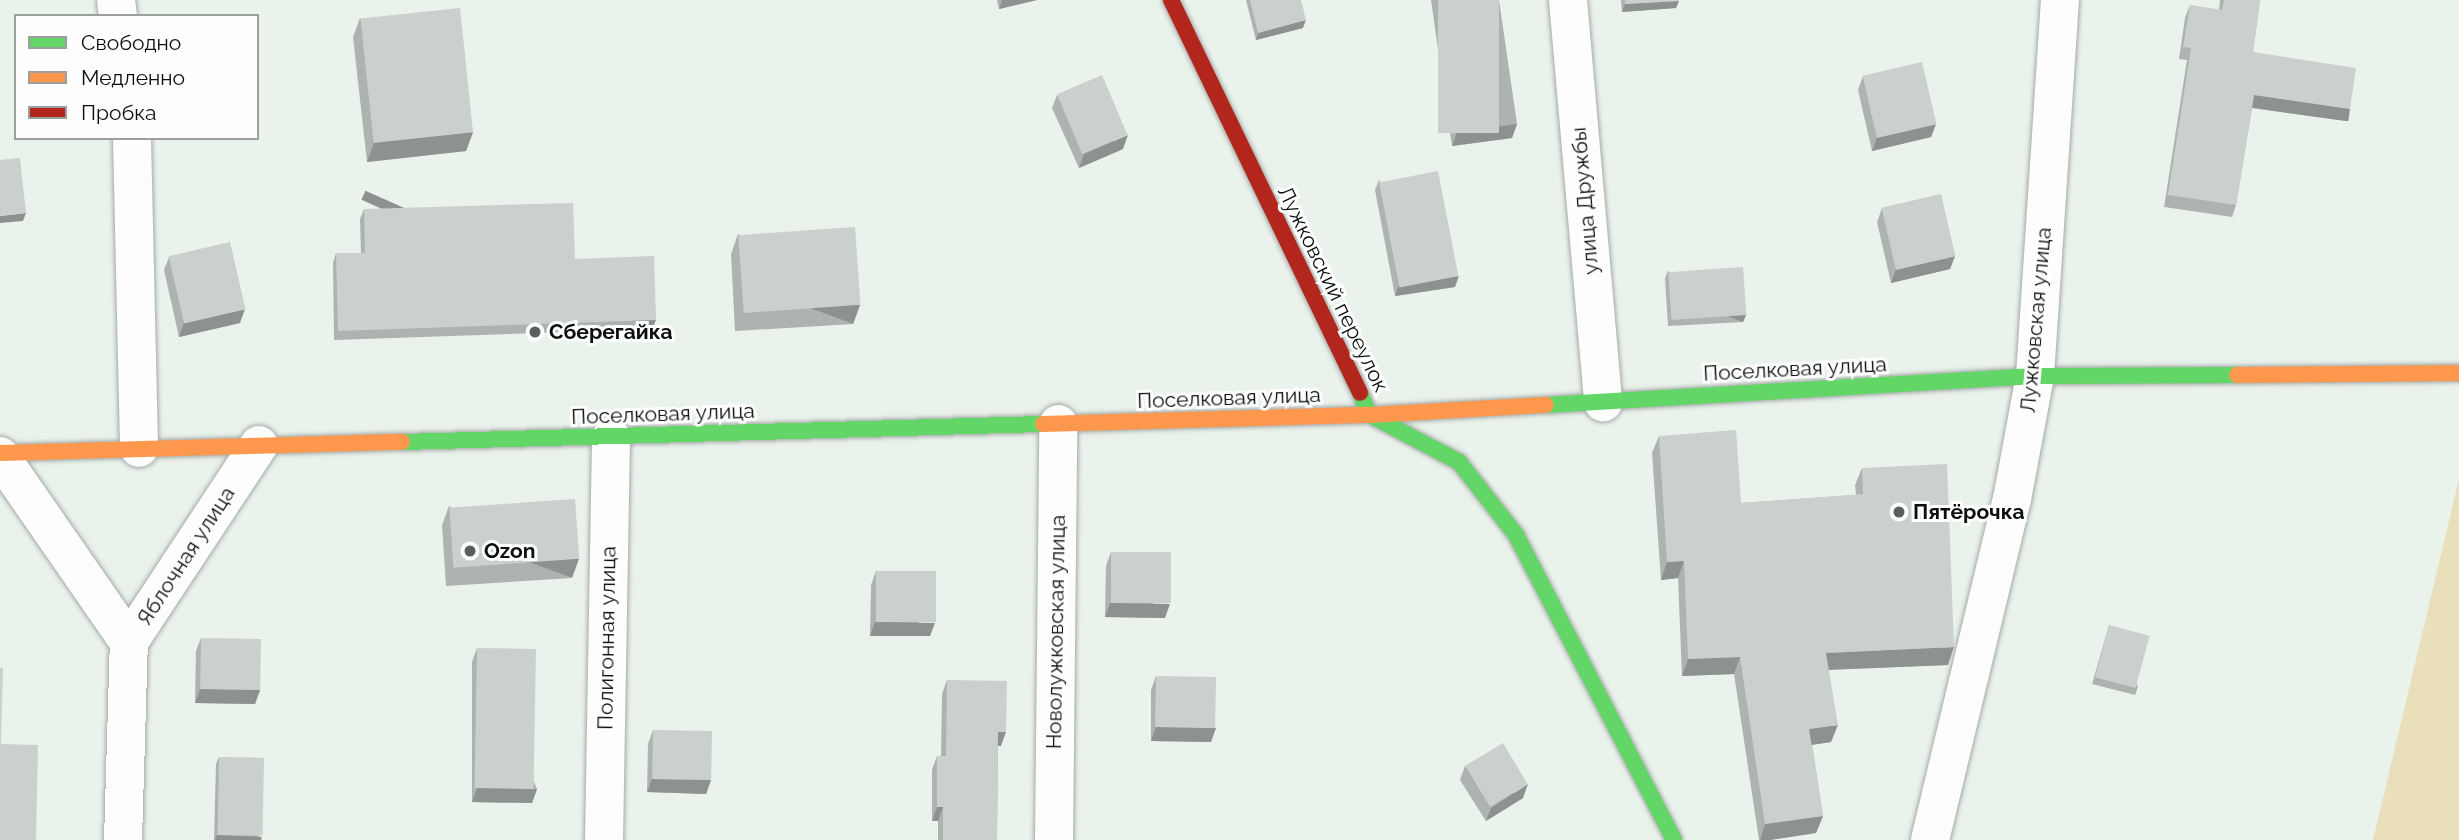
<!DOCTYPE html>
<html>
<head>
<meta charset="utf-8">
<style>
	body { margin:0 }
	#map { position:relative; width:2459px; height:840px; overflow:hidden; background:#eaf2ec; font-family:Raleway,sans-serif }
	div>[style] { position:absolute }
	.green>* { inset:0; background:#e9e0bb }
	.roads { filter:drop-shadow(0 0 2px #a5aba7) drop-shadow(0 0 2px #a5aba7) }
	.street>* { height:38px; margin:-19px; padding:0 19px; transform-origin:19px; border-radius:19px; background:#fcfdfc }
	.fast>* { height:16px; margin:-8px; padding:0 8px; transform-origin:8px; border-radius:8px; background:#63d668 }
	.slow>* { height:16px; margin:-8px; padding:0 8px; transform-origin:8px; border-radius:8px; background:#ff974d }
	.jam>* { height:16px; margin:-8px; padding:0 8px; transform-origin:8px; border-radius:8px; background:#b3261e }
	.wall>* { inset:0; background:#adb3b0 }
	.shaded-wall>* { inset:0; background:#8d9290; transform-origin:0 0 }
	.building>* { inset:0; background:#c9d0cd; transform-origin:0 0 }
	.dots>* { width:19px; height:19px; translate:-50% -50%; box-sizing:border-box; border:4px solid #fefefe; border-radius:50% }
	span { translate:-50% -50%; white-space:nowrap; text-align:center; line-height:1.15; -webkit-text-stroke:6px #fefefe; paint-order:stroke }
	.street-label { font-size:21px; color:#0b100d }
	.poi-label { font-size:21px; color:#0b100d; font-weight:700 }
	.left { translate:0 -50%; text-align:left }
	.legend { position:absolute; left:14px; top:14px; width:245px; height:126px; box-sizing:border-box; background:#fefefe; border:2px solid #9d9f9e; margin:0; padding:9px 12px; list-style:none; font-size:21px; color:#0b100d }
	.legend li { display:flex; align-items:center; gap:14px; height:35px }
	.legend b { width:35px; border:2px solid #9d9f9e }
</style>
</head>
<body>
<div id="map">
	<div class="green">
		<div style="clip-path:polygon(2459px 479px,2459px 840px,2373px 840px)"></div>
	</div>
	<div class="roads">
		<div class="street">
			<div style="left:116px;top:0;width:16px;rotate:83deg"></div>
			<div style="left:1568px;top:0;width:404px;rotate:85deg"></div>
			<div style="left:132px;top:138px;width:310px;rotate:88.7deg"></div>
			<div style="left:0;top:456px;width:226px;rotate:55.3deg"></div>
			<div style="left:123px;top:840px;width:198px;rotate:-88.3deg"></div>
			<div style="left:129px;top:642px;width:236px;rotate:-56.6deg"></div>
			<div style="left:604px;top:840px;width:403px;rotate:-89deg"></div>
			<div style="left:1054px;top:840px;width:416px;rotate:-89.4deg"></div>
			<div style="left:1930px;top:840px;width:351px;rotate:-76.5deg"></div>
			<div style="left:2012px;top:499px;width:125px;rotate:-79.4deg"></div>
			<div style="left:2035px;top:376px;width:377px;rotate:-86.2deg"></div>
		</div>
		<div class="fast">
			<div style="left:1360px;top:393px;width:24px;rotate:66deg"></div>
			<div style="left:1370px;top:415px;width:101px;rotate:27.8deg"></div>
			<div style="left:1459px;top:462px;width:93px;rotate:52deg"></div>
			<div style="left:1516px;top:535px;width:343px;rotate:62.6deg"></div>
			<div style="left:1546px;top:405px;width:490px;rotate:-3.4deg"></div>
			<div style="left:2035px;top:376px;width:202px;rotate:-0.3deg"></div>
			<div style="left:402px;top:442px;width:641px;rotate:-1.61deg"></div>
		</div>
		<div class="slow">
			<div style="left:2237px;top:375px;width:222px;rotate:-0.5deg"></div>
			<div style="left:1043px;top:424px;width:327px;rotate:-1.6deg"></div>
			<div style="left:1370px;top:415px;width:176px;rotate:-3.3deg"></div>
			<div style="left:0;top:453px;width:402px;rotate:-1.6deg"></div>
		</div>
		<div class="jam">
			<div style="left:1171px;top:0;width:436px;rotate:64.3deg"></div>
		</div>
	</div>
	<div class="wall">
		<div style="clip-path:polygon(997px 0,1037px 0,999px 9px)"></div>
		<div style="clip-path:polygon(1246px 0,1301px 0,1303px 28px,1256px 40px)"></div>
		<div style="clip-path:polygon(1431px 0,1499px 0,1517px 124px,1512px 138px,1452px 146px)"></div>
		<div style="clip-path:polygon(1621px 0,1679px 0,1676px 8px,1622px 12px)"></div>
		<div style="clip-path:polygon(2220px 0,2260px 0,2253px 52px,2346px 121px,2252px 108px,2236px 205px,2232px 217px,2164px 207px,2187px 60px,2179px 59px,2185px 18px,2190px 5px,2219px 10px)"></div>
		<div style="clip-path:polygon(360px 18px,473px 132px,466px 151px,367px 162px,353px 37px)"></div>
		<div style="clip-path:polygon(1863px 76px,1936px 124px,1931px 137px,1872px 151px,1858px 90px)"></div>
		<div style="clip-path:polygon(1057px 95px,1123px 149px,1079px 168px,1052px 108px)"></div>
		<div style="clip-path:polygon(1379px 180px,1455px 287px,1395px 296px,1375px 190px)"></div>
		<div style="clip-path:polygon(1882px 208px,1955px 256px,1950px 269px,1891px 283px,1877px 222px)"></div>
		<div style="clip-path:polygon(364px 209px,575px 259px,652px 329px,334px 340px,333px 263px,336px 253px,361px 253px,360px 219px)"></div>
		<div style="clip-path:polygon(738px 234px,860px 305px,853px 324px,735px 331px,731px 254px)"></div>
		<div style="clip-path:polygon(169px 257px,240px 323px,179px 337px,164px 270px)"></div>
		<div style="clip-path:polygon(1668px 271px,1746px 315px,1743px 322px,1668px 326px,1665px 278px)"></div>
		<div style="clip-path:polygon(1659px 436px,1741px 503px,1856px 495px,1855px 485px,1862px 468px,1948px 665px,1829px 670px,1831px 742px,1812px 745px,1823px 816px,1816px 833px,1770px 840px,1759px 840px,1734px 674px,1682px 676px,1678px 578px,1661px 580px,1652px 453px)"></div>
		<div style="clip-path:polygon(449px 506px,572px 578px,446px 586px,442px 525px)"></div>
		<div style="clip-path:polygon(1111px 552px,1165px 618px,1105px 617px,1106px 566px)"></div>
		<div style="clip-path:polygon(876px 571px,930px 636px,870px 636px,871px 585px)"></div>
		<div style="clip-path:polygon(2109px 625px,2138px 687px,2135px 695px,2092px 684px)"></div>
		<div style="clip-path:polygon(201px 638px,260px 690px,255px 704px,195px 703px,196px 651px)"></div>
		<div style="clip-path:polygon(477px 648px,537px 789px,532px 803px,472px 802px,472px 662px)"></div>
		<div style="clip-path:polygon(1156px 676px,1211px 742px,1151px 741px,1151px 690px)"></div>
		<div style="clip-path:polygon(947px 680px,1001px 746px,998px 746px,997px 840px,938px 840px,938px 821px,932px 821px,932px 770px,937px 756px,941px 756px,942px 694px)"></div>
		<div style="clip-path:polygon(653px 730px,711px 780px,706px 794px,647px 792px,648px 744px)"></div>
		<div style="clip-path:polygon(219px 757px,261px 840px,214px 840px,216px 764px)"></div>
		<div style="clip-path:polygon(1465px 766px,1523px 798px,1486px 821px,1460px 780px)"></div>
	</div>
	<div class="shaded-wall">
		<div style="clip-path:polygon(1002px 0,1037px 0,999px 9px)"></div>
		<div style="clip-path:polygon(1679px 1px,1676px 8px,1622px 12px,1625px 4px)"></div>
		<div style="clip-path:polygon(1306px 20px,1303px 28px,1256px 40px,1258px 33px)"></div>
		<div style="left:2254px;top:95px;width:97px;height:13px;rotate:8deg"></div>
		<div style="clip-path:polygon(1517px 124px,1512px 138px,1452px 146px,1457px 132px)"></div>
		<div style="clip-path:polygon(1936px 124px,1931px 137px,1872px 151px,1877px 137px)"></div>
		<div style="clip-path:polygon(473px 132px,466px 151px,367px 162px,374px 143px)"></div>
		<div style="clip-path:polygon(1128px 135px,1123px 149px,1079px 168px,1084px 154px)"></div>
		<div style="clip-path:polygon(26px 213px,23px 221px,0 223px,0 216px)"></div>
		<div style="clip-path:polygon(1955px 256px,1950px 269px,1891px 283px,1896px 269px)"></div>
		<div style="clip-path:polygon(1459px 276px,1455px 287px,1395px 296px,1399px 285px)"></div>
		<div style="left:860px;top:305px;width:20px;height:118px;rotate:110deg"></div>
		<div style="clip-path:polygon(245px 309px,240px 323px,179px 337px,184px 323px)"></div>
		<div style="left:1746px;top:315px;width:8px;height:76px;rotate:113deg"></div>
		<div style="left:656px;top:320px;width:10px;height:318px;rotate:114deg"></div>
		<div style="left:579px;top:559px;width:20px;height:126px;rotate:110deg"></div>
		<div style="clip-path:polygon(1684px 561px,1678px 578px,1661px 580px,1667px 562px)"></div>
		<div style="clip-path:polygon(1110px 603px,1170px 604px,1165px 618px,1105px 617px)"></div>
		<div style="clip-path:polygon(875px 622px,935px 623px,930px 636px,870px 636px)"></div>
		<div style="clip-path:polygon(1954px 647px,1948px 665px,1820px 670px,1826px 653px)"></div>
		<div style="clip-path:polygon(1740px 657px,1734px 674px,1682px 676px,1688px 659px)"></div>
		<div style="clip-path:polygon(200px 689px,260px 690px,255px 704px,195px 703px)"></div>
		<div style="clip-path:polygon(1838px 725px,1831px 742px,1803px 746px,1809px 729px)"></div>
		<div style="clip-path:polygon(1156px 727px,1216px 728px,1211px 742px,1151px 741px)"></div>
		<div style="clip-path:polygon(998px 732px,1006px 732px,1001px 746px,993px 746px)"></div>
		<div style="clip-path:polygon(652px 779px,711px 780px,706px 794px,647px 792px)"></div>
		<div style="clip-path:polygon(1528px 784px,1523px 798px,1486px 821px,1491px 808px)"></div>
		<div style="clip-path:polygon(477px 788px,537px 789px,532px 803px,472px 802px)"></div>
		<div style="clip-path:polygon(937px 807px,943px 807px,938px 821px,932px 821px)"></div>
		<div style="clip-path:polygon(1823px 816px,1816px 833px,1770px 840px,1760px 840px,1765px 824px)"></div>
		<div style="clip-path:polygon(217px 835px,262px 837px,261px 840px,215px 840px)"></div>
	</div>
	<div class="building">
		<div style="clip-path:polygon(1250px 0,1301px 0,1306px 20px,1258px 33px)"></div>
		<div style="left:1438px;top:0;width:61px;height:133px"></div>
		<div style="clip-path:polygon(1625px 0,1679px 0,1679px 1px,1625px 4px)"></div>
		<div style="clip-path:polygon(2224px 0,2260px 0,2253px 52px,2356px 68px,2350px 109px,2254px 95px,2236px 205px,2168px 195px,2191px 48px,2183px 47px,2190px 5px,2222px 10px)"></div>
		<div style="left:460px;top:8px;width:125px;height:100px;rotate:84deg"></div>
		<div style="left:1922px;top:62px;width:64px;height:61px;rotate:77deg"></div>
		<div style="left:1102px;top:75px;width:65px;height:49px;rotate:67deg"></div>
		<div style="clip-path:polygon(20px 158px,26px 213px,0 216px,0 160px)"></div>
		<div style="left:1438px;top:171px;width:107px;height:60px;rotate:79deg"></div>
		<div style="left:1941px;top:194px;width:64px;height:61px;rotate:77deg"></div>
		<div style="clip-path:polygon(573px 203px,575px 259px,654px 256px,656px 320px,338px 331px,336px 253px,365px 253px,364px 209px)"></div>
		<div style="left:855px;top:227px;width:78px;height:117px;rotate:86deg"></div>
		<div style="left:230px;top:242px;width:69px;height:63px;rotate:77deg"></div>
		<div style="left:1743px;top:267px;width:48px;height:75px;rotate:86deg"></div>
		<div style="clip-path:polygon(1736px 430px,1741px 503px,1863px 494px,1862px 468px,1947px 464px,1954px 647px,1826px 653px,1838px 725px,1809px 729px,1823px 816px,1765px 824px,1740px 657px,1688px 659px,1684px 561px,1667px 562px,1659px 436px)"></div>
		<div style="left:575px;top:499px;width:60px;height:126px;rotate:86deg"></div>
		<div style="left:1111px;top:552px;width:60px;height:51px"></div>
		<div style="left:876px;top:571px;width:60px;height:51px"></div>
		<div style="left:2109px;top:625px;width:42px;height:54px;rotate:15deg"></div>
		<div style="left:201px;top:638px;width:60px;height:51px;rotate:1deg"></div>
		<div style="left:477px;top:648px;width:59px;height:140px;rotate:1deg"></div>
		<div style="clip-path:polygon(0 668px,3px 668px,1px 744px,38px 745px,36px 840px,0 840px)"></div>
		<div style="left:1156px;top:676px;width:60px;height:51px;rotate:1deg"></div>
		<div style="clip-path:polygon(947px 680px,1007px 681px,1006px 732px,998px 732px,997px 840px,943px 840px,943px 807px,937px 807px,937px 756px,946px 756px)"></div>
		<div style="left:653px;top:730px;width:59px;height:49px;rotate:1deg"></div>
		<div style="left:1503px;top:743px;width:48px;height:44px;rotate:59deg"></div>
		<div style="left:219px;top:757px;width:45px;height:78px;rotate:1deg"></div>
	</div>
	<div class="dots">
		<div style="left:535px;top:332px;background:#595f5b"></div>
		<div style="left:1899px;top:512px;background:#595f5b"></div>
		<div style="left:470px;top:551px;background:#595f5b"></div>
	</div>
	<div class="street-label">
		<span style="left:1585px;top:201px;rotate:-95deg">улица Дружбы</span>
		<span style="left:1333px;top:289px;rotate:64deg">Лужковский переулок</span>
		<span style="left:2036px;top:320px;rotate:-85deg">Лужковская улица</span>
		<span style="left:1795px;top:369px;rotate:-3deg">Поселковая улица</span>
		<span style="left:1229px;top:398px;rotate:-2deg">Поселковая улица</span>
		<span style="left:663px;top:414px;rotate:-2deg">Поселковая улица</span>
		<span style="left:186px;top:556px;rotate:-57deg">Яблочная улица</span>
		<span style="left:1056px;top:632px;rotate:-89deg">Новолужковская улица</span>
		<span style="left:607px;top:638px;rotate:-89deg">Полигонная улица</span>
	</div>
	<div class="poi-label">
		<span class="left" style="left:549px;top:332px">Сберегайка</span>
		<span class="left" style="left:1913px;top:512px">Пятёрочка</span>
		<span class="left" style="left:484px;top:551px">Ozon</span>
	</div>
	<ul class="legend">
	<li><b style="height:9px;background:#63d668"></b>Свободно</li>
	<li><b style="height:9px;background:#ff974d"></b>Медленно</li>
	<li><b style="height:9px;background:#b3261e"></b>Пробка</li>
	</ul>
</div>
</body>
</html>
